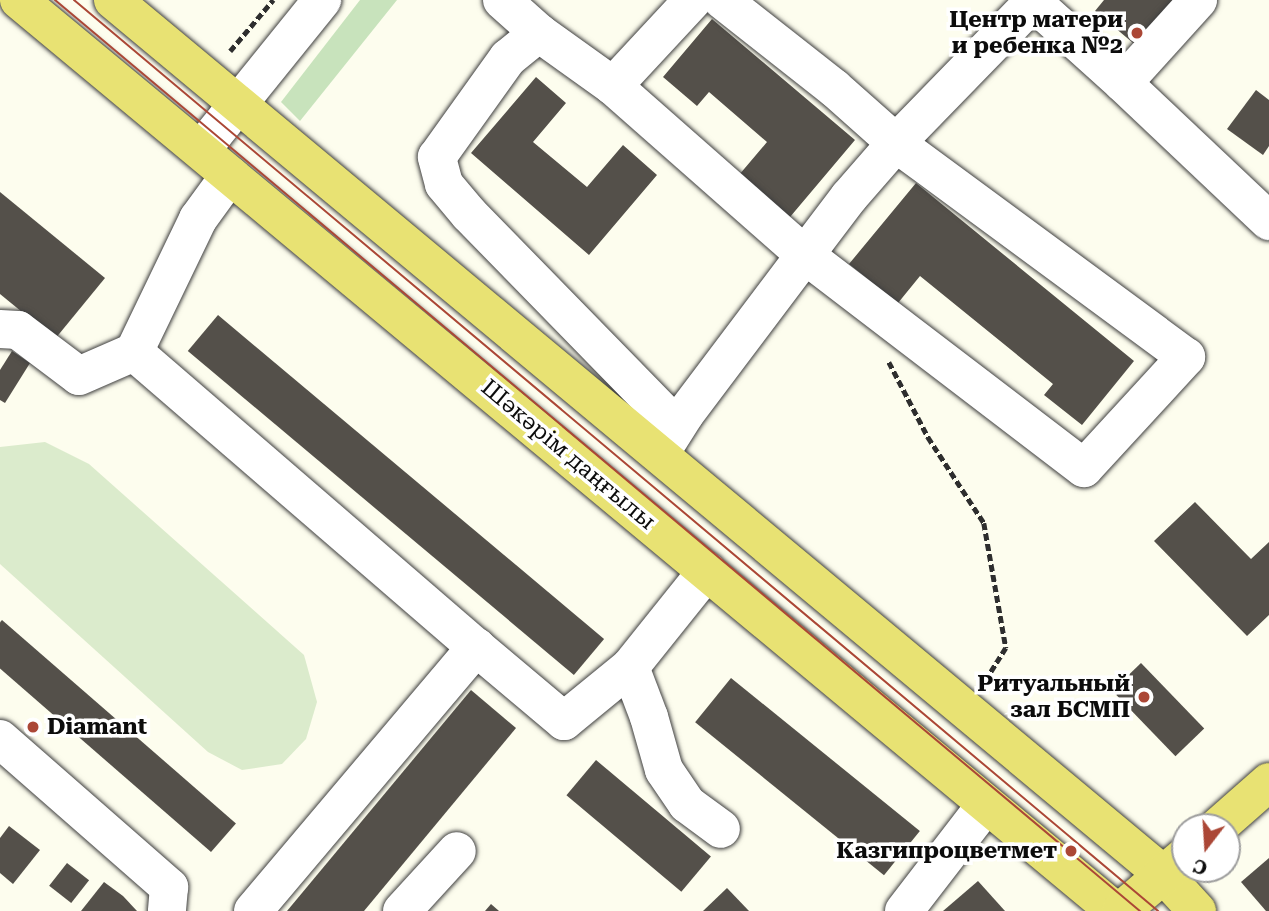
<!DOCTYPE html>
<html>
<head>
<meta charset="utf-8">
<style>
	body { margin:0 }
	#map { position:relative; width:1269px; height:911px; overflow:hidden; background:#fdfdee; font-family:"Roboto Serif",serif }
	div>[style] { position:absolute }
	.green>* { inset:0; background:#c8e3bc }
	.pitch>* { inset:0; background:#dbebcc }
	.building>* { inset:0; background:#54504a; transform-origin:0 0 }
	.path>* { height:4.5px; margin-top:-2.25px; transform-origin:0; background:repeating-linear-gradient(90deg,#2e2e2e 0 7px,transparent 0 10.5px) }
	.roads { filter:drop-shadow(0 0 2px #3f3f3f) drop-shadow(0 0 2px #3f3f3f) }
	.minor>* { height:38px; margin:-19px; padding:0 19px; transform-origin:19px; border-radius:19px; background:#fff }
	.major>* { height:38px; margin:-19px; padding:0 19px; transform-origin:19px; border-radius:19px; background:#e8e273 }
	.tram>* { height:2px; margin:-1px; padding:0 1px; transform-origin:1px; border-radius:1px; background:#ab4736 }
	.dots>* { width:19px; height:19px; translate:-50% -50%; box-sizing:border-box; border:4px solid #fff; border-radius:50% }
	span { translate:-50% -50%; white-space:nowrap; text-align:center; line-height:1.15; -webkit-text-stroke:7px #fff; paint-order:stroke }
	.poi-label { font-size:23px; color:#0c0c0c; font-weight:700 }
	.right { translate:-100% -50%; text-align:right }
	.left { translate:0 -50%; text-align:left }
	.street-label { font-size:23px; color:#0c0c0c }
	.north { position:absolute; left:1171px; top:813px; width:70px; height:70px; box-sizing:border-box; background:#fff; border:2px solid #9e9e9e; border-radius:50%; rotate:197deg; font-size:19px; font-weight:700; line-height:28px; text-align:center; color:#0c0c0c }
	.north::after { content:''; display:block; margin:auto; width:24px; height:32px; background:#ab4736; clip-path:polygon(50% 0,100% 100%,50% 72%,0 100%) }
</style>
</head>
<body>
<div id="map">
	<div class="green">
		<div style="clip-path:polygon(360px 0,397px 0,300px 121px,281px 102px)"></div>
	</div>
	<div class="pitch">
		<div style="clip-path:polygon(45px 442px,89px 464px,304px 655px,317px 702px,306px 739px,282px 764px,242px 770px,208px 752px,0 564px,0 447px)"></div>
	</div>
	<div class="building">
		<div style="clip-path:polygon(1104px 0,1180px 0,1139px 48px,1095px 11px)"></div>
		<div style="clip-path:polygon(712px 19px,855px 140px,790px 217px,739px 175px,767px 142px,709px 92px,697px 106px,663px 77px)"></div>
		<div style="clip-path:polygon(536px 77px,566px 103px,533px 142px,587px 187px,623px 145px,657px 175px,589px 255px,471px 153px)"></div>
		<div style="clip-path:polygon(1256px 90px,1269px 100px,1269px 146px,1263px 155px,1227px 129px)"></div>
		<div style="clip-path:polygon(916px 183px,1134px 361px,1082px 425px,1044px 395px,1053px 384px,920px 276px,898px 303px,849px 264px)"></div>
		<div style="clip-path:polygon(0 192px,105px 278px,55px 339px,0 294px)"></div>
		<div style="left:218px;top:315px;width:504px;height:47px;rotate:40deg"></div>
		<div style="clip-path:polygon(12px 351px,30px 363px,5px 403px,0 400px,0 370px)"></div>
		<div style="clip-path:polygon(1195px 502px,1251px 559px,1269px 542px,1269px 615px,1247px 636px,1154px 541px)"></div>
		<div style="left:2px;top:620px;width:310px;height:38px;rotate:41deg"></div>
		<div style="left:1141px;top:663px;width:91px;height:40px;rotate:46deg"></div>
		<div style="left:731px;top:678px;width:243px;height:57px;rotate:39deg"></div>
		<div style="clip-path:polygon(471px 690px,516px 728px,364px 911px,287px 911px)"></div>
		<div style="left:596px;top:760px;width:150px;height:46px;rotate:40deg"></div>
		<div style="clip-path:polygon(9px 826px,40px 850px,13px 884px,0 873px,0 838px)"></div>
		<div style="clip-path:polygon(1269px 858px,1269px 911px,1266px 911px,1241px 882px)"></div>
		<div style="left:67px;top:863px;width:28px;height:29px;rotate:38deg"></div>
		<div style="clip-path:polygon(978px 881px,1005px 911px,943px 911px)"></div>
		<div style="clip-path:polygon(104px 882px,123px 896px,137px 911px,81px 911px)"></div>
		<div style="clip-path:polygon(727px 888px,749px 911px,703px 911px)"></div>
		<div style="clip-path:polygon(491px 904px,499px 911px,485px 911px)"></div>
	</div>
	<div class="path">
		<div style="left:230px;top:51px;width:67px;rotate:-49.9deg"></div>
		<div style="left:889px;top:362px;width:85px;rotate:62.5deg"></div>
		<div style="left:928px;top:437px;width:103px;rotate:56.9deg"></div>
		<div style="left:984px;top:523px;width:127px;rotate:80deg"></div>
		<div style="left:1006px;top:648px;width:36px;rotate:122deg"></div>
	</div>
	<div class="roads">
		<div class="minor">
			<div style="left:502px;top:0;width:50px;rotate:41.7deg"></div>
			<div style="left:1123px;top:83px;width:201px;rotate:43.4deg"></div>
			<div style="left:613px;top:86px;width:117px;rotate:-47.1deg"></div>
			<div style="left:201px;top:150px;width:193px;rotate:-51.1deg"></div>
			<div style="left:0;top:329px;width:18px;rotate:3deg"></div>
			<div style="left:18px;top:330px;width:76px;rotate:37deg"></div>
			<div style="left:79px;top:376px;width:60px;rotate:-23.6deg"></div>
			<div style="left:134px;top:352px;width:452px;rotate:40.8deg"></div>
			<div style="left:134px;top:352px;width:148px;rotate:-64.3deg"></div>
			<div style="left:198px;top:219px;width:54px;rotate:-54deg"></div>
			<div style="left:676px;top:426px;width:296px;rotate:-134.3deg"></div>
			<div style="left:469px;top:214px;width:39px;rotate:-130deg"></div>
			<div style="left:444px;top:184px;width:28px;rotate:-105deg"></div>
			<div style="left:437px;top:157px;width:122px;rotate:-54.4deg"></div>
			<div style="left:508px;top:58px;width:40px;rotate:-39deg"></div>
			<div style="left:539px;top:33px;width:91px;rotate:35.6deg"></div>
			<div style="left:613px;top:86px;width:256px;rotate:41.4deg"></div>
			<div style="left:805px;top:255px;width:351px;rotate:37.4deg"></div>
			<div style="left:1084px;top:468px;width:151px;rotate:-47.4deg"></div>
			<div style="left:1186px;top:357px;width:360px;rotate:-143.6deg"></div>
			<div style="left:896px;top:143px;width:197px;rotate:-45.8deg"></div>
			<div style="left:1033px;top:2px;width:121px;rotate:42deg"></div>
			<div style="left:1123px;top:83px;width:112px;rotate:-47.9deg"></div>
			<div style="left:663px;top:449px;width:41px;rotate:-57.8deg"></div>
			<div style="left:685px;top:414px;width:199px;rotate:-53deg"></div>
			<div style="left:805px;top:255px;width:73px;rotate:-52.8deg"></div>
			<div style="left:849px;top:197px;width:72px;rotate:-49deg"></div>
			<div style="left:896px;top:143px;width:83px;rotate:-138.4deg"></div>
			<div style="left:834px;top:88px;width:142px;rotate:-141.8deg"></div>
			<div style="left:630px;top:667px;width:53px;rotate:69.2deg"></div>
			<div style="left:649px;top:717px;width:55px;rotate:74.2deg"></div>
			<div style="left:664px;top:770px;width:41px;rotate:55.9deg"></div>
			<div style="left:687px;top:804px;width:42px;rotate:36.3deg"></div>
			<div style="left:0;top:739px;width:225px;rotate:41.2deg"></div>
			<div style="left:169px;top:887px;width:24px;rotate:95deg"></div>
			<div style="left:253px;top:911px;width:346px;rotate:-49.8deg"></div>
			<div style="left:476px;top:647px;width:115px;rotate:40.1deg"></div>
			<div style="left:564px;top:721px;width:85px;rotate:-39.3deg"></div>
			<div style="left:630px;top:667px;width:123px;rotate:-51.3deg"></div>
			<div style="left:402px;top:911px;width:81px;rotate:-47.5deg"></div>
			<div style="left:904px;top:911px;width:133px;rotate:-52.4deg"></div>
		</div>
		<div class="major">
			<div style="left:19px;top:0;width:1425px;rotate:39.73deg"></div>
			<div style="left:113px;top:0;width:1368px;rotate:39.78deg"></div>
			<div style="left:1164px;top:875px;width:49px;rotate:47.5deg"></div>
			<div style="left:1218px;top:827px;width:68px;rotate:-41.4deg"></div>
			<div style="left:1121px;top:911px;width:84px;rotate:-40.7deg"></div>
		</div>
	</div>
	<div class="tram">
		<div style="left:55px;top:0;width:1417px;rotate:40.02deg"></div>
		<div style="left:74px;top:0;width:1416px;rotate:40.04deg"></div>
	</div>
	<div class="dots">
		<div style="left:1137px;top:33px;background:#ab4736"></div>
		<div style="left:1144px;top:697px;background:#ab4736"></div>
		<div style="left:33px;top:727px;background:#ab4736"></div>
		<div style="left:1071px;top:851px;background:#ab4736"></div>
	</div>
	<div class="poi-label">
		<span class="right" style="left:1123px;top:33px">Центр матери<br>и ребенка №2</span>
		<span class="right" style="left:1130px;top:697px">Ритуальный<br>зал БСМП</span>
		<span class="left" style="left:47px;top:727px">Diamant</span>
		<span class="right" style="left:1057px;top:851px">Казгипроцветмет</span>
	</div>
	<div class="street-label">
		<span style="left:568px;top:455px;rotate:40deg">Шәкәрім даңғылы</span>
	</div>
	<div class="north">С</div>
</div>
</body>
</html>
